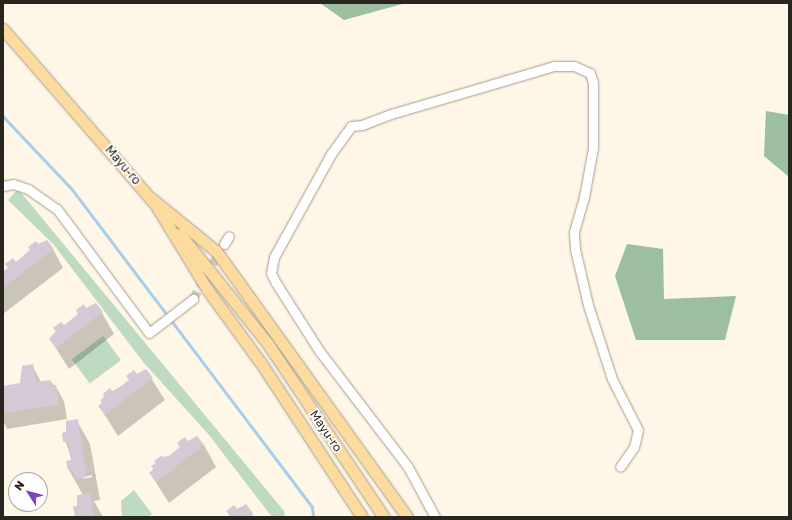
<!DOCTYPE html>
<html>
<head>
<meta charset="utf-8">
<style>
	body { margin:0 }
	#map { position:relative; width:792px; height:520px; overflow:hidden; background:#fef6e6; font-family:"Golos Text",sans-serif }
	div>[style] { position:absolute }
	.green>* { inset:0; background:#bedac0; transform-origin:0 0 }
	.forest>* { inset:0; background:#9cbf9f }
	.shadow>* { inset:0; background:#0003 }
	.stream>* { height:2.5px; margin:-1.25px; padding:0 1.25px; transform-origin:1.25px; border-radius:1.25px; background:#a6cfeb }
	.building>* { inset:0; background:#d5c9d6 }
	.minor-tunnel>* { height:9px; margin-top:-4.5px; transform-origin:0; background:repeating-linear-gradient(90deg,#d3ccbe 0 9px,transparent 0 13.5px) }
	.roads { filter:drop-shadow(0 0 1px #a49c8e) drop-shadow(0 0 1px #a49c8e) }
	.minor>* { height:9px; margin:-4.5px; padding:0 4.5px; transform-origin:4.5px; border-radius:4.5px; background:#fff }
	.major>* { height:11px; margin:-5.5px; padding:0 5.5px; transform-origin:5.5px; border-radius:5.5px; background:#fddb9e }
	span { translate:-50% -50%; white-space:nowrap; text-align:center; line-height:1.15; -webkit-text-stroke:3.5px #fff; paint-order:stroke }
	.street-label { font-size:12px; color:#292620 }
	.frame { position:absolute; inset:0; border:4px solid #292620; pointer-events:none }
	.north { position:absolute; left:8px; top:472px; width:40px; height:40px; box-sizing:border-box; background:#fff; border:1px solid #a9a8a6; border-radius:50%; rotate:306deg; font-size:11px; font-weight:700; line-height:16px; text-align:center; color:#292620 }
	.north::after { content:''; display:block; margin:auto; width:14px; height:18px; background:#7b46bd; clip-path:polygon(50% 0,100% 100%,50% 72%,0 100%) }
</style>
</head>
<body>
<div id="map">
	<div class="green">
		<div style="clip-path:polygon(18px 189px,284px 511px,285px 517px,272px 517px,209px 435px,144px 363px,54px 245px,8px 200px)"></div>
		<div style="left:103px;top:336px;width:30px;height:39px;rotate:53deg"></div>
		<div style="clip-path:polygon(134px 490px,152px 514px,148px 517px,122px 517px,121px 501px)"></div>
	</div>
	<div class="forest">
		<div style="clip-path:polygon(320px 3px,406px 3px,344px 20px)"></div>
		<div style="clip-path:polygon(766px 111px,789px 115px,789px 177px,764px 156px)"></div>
		<div style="clip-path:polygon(627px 244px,663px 249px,664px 299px,736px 296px,725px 340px,636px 340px,615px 276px)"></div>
	</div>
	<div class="shadow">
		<div style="clip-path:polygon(38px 246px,53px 249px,63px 268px,3px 314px,3px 273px)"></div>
		<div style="clip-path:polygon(86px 309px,102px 313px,114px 334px,69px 369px,50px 339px,57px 332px,54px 328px,64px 327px)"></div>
		<div style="clip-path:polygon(32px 365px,41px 382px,50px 381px,56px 387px,64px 401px,67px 419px,7px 429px,3px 421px,3px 387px,21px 384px)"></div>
		<div style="clip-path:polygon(146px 370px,165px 400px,118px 436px,99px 406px,112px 392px)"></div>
		<div style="clip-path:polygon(evenodd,77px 421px,90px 444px,100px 500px,94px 501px,103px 517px,76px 516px,83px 495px,69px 470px,68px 461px,72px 461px,63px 433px,67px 433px,77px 421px,92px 475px,92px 477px,83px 479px,83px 477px,92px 475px)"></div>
		<div style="clip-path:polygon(188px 442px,204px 445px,216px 467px,169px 503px,150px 473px,163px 458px,170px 457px)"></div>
		<div style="clip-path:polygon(246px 505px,254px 517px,228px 517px,237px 510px)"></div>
	</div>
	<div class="stream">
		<div style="left:3px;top:116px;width:100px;rotate:46.6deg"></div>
		<div style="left:72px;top:189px;width:398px;rotate:52.9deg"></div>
		<div style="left:312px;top:506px;width:11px;rotate:80deg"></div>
	</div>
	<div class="building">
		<div style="clip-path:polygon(47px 240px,54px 249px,3px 288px,3px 271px,8px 268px,5px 264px,13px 258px,16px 262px,30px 250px,28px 247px,36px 241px,38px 244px)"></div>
		<div style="clip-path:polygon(96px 303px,103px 312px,56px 348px,49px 339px,56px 331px,53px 328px,61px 322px,64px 325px,67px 323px,78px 314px,76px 310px,84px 304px,86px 308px)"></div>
		<div style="clip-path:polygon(33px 364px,36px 382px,50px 380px,52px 386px,56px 385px,59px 405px,3px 413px,3px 386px,20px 383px,22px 366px)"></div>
		<div style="clip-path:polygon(146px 369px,153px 378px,105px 415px,98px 406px,102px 403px,100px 400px,104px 397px,103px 394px,110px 388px,112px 391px,118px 389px,129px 380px,126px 376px,134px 370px,137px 374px)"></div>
		<div style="clip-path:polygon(78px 419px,87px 477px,76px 479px,73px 470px,68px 470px,66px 461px,71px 460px,68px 442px,63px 442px,62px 433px,66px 432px,66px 421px)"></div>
		<div style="clip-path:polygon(197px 436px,204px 445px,156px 482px,149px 473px,154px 469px,151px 466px,156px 463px,154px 461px,162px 455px,163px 457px,169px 456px,180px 447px,177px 443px,185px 437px,188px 441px)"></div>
		<div style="clip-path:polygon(90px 493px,94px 517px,75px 516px,73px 506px,77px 506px,77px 495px)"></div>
		<div style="clip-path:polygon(246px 504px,253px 513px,248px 517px,231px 517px,226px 511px,234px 505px,237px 509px)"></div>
	</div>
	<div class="minor-tunnel">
		<div style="left:193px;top:299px;width:57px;rotate:-60.8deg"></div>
	</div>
	<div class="roads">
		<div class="minor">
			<div style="left:3px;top:186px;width:10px;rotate:-11deg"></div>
			<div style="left:13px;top:184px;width:16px;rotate:18deg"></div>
			<div style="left:28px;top:189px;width:35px;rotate:35deg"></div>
			<div style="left:57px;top:209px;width:154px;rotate:53.4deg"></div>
			<div style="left:149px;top:333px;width:56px;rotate:-37.7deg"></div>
			<div style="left:224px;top:244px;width:9px;rotate:-58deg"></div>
			<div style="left:435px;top:517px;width:57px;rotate:-118.4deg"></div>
			<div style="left:408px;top:467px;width:145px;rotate:-127.4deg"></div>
			<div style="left:320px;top:352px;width:82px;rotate:-122.5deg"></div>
			<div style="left:276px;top:283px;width:11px;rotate:-117deg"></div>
			<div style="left:271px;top:273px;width:16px;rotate:-79deg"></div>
			<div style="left:274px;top:257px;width:118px;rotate:-61deg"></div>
			<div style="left:331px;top:154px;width:34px;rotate:-54deg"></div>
			<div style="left:351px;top:126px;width:11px;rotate:-5deg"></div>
			<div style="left:362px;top:125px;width:31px;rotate:-21deg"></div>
			<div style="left:391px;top:114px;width:170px;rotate:-16.4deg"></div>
			<div style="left:554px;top:66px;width:20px"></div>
			<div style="left:574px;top:66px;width:17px;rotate:24deg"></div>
			<div style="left:590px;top:73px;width:10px;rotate:73deg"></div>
			<div style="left:593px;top:83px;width:65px;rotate:90deg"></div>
			<div style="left:593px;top:148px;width:50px;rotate:100.4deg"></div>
			<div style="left:584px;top:197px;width:37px;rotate:106deg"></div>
			<div style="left:574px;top:233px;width:16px;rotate:86deg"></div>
			<div style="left:575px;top:249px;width:57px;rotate:76.9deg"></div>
			<div style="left:588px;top:305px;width:78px;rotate:72deg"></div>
			<div style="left:612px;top:379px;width:57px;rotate:63deg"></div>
			<div style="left:638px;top:430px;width:17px;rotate:103deg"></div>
			<div style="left:634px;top:447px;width:24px;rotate:125deg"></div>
		</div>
		<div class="major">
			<div style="left:3px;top:29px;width:233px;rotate:49deg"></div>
			<div style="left:180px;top:234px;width:141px;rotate:51.3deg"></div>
			<div style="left:268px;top:344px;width:208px;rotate:56.2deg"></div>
			<div style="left:362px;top:517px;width:186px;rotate:-123.3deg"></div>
			<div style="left:260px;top:362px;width:90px;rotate:-126deg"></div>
			<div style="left:207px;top:289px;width:105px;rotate:-121.4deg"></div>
			<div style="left:152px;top:199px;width:82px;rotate:39.1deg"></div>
			<div style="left:216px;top:251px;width:327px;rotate:54.3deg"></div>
		</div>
	</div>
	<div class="street-label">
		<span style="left:123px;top:165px;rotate:49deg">Mayu-ro</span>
		<span style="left:326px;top:431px;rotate:56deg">Mayu-ro</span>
	</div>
	<div class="frame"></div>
	<div class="north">N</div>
</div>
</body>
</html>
